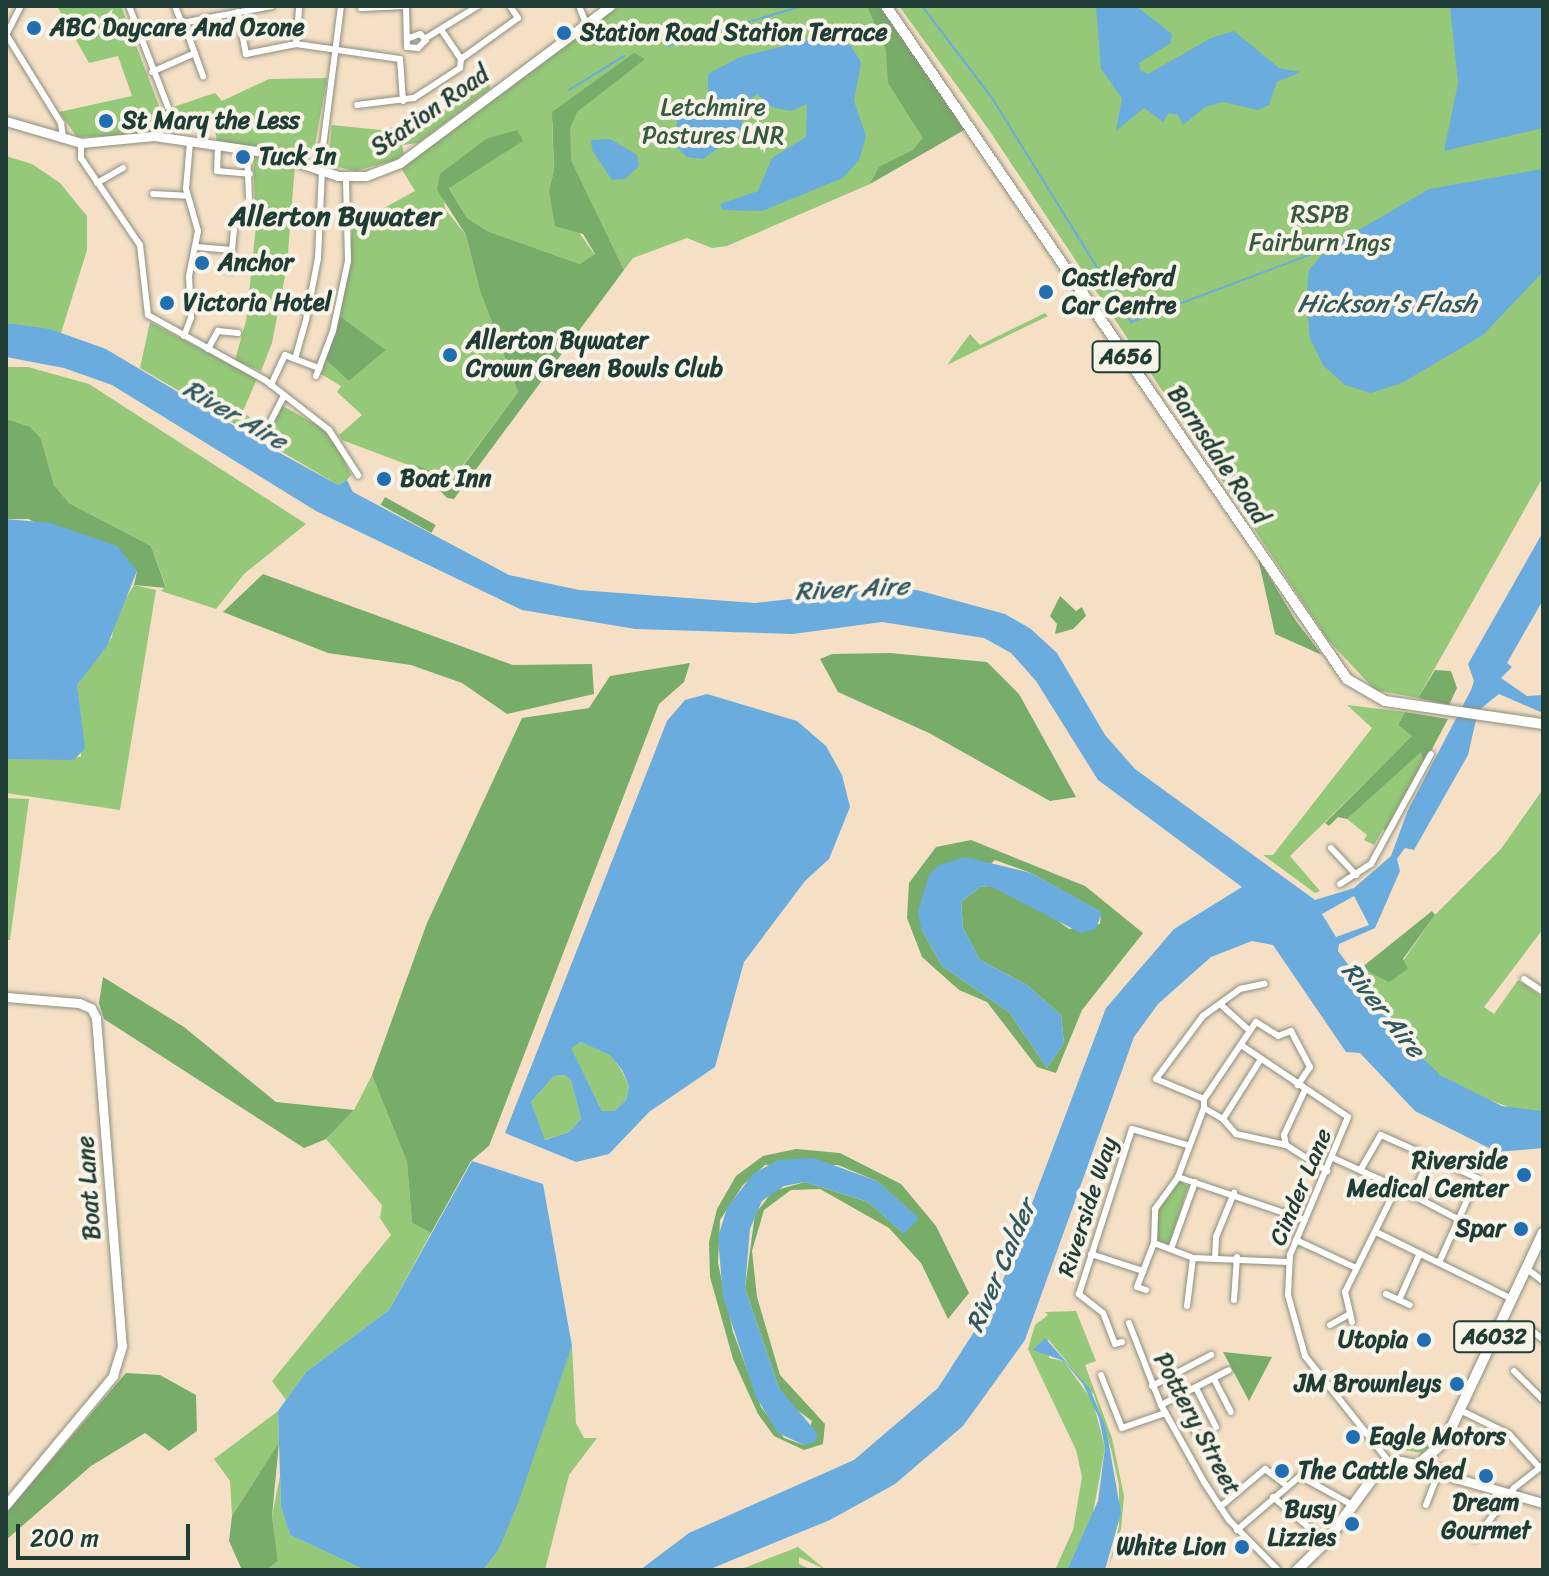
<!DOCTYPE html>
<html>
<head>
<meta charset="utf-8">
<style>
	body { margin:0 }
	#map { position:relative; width:1549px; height:1576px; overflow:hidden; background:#f5e0c6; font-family:Sriracha,sans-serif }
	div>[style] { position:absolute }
	.green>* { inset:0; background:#95c879 }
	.forest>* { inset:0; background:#78ac69; transform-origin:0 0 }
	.water>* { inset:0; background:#6bacdf }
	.stream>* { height:2px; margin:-1px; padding:0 1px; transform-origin:1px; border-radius:1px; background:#6bacdf }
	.roads { filter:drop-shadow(0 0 2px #8a8e7d) drop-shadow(0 0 2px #8a8e7d) }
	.street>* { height:6px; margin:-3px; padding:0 3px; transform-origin:3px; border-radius:3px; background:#fff }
	.secondary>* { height:9px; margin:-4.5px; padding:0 4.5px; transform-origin:4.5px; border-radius:4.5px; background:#fff }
	.primary>* { height:10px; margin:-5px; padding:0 5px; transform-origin:5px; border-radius:5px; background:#fff }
	.dots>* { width:22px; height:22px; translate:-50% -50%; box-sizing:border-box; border:4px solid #f7f3e8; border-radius:50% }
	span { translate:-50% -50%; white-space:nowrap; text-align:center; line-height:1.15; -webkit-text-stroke:8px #f7f3e8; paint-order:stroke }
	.shield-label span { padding:2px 6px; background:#f7f3e8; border:2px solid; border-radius:6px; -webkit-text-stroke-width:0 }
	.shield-label { font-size:22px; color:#1f3d34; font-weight:700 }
	.poi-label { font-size:24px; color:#1f3d34; font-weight:700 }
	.left { translate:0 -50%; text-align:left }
	.right { translate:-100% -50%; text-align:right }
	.park-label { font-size:24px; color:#375942 }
	.street-label { font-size:24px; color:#1f3d34 }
	.water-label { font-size:26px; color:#32595f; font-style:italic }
	.quarter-label { font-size:28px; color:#1f3d34; font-weight:700 }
	.frame { position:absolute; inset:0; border:8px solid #1f3d34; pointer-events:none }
	.scale { position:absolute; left:16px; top:1524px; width:174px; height:36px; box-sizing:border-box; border:4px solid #1f3d34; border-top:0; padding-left:10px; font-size:24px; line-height:28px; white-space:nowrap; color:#1f3d34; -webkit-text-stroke:6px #f7f3e8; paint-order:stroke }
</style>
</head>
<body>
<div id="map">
	<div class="green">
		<div style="clip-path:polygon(57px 6px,121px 6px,161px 111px,215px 93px,222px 101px,269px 79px,327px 78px,314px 151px,306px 155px,217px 141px,211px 111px,163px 116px,169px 134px,77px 137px,59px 112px,132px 96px,118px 56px,89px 63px)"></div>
		<div style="clip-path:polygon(879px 6px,962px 122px,870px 184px,727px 246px,712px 248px,687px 238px,633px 258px,624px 270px,552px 121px,554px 170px,549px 190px,595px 255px,580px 264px,487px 231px,467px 218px,441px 174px,445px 209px,466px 235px,480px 291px,518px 392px,451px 481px,342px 440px,339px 435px,362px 415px,337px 392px,341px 386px,321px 374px,326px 360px,349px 381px,386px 350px,340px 316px,353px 225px,415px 191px,401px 168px,618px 7px)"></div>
		<div style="clip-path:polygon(899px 6px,1543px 6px,1543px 477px,1418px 698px,1375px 690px,1328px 640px,989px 130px)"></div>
		<div style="clip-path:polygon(488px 72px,490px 89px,418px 143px,402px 145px,404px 154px,395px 160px,356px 171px,328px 165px,332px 125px,381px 130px,417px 122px,450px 106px)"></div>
		<div style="clip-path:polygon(6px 156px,32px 164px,60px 183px,87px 216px,87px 250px,61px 333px,6px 323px)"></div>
		<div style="clip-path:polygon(253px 156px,295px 164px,287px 266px,272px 343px,261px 371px,235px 360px,246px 321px,256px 226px)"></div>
		<div style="clip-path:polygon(1045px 313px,1048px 316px,947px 365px,970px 334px,980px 345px)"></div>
		<div style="clip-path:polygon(150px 322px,257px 379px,243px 411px,266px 433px,281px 405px,321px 427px,338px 448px,351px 475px,347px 480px,338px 485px,140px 368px)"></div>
		<div style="clip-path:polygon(6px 367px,28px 367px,89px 384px,306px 524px,244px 574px,216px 609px,161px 591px,166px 587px,151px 546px,69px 503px,54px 485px,41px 439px,6px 419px)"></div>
		<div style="clip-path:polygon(134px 585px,156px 590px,120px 810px,6px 793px,6px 759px,81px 757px,77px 685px,112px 637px,116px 614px)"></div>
		<div style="clip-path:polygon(1347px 705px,1405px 712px,1398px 725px,1413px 736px,1290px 856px,1320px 891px,1315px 893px,1263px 855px,1273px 855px,1372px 728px)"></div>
		<div style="clip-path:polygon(1421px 751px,1424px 764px,1389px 832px,1383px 829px,1374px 845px,1364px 840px,1367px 835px,1347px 819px)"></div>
		<div style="clip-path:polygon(1543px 789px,1543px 929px,1484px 1007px,1494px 1014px,1518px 980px,1543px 998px,1543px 1111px,1517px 1110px,1470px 1093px,1434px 1071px,1355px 973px,1361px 968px,1389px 981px,1435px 915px,1501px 849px)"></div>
		<div style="clip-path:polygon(6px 798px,29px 799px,10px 940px,6px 940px)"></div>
		<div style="clip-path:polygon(581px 1042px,610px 1054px,621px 1070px,629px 1086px,626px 1100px,614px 1111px,602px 1111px,570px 1047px)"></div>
		<div style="clip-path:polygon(372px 1075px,407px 1162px,412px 1223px,431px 1233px,389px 1310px,306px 1372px,286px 1400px,272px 1381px,391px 1235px,380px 1218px,382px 1205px,326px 1139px,354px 1110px)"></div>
		<div style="clip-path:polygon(565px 1075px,571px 1079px,581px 1119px,569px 1132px,544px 1140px,531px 1102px,554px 1076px)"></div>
		<div style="clip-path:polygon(1179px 1180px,1188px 1187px,1169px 1245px,1157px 1241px,1159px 1205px)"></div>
		<div style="clip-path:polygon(1076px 1311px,1096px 1361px,1085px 1365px,1112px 1438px,1124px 1496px,1121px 1529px,1108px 1570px,1119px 1526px,1119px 1485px,1111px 1449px,1094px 1395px,1048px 1339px,1049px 1358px,1064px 1361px,1093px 1402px,1105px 1448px,1093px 1513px,1067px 1570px,1055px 1570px,1073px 1530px,1082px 1477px,1076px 1450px,1028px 1349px,1035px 1325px,1048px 1315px,1045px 1312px)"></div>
		<div style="clip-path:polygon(572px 1346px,576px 1423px,584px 1438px,597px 1438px,569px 1475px,545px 1570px,483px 1570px,498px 1551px)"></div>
		<div style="clip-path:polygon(278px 1411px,279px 1442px,232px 1516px,230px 1481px,214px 1459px)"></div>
		<div style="clip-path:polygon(1414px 1430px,1436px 1442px,1422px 1453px,1404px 1450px)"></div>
		<div style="clip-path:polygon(280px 1476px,281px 1507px,290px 1535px,365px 1570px,266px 1570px,278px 1561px,272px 1516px)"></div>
		<div style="clip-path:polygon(798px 1547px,826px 1570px,799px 1557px,799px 1564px,812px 1570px,739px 1570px)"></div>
	</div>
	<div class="forest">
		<div style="clip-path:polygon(867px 6px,879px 6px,966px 129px,870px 184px,879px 167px,913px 150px,923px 138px,888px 83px,886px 50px)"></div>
		<div style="clip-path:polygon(634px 53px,645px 59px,577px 112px,570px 128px,571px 160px,624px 270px,454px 499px,447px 498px,416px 465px,452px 481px,518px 392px,480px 291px,466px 235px,437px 190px,440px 174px,486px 139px,517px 130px,523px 141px,449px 188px,467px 218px,487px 231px,580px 264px,595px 254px,583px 234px,555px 226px,549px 190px,554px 170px,552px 112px)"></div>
		<div style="clip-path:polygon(340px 316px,386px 350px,349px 381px,326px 360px)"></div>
		<div style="clip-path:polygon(6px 419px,30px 427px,41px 439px,54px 485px,69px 503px,151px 546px,166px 588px,134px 585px,137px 571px,28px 519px,6px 519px)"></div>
		<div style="left:385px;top:497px;width:58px;height:9px;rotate:29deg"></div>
		<div style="clip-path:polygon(1258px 558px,1296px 621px,1322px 655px,1275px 634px)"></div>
		<div style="clip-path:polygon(263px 574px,513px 665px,592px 664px,594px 694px,507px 714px,462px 683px,411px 665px,328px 653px,223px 612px)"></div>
		<div style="clip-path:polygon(1060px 596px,1076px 611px,1082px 607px,1086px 616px,1073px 629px,1055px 634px,1057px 624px,1050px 616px)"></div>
		<div style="clip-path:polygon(890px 653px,987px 662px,1019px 694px,1076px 797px,1050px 801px,929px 733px,838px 692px,820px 659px,832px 654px)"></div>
		<div style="clip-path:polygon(690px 663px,684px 682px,659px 704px,489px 1146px,471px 1161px,431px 1233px,412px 1223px,407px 1162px,372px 1075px,427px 923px,522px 718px,589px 708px,610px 676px)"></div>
		<div style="clip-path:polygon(1435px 670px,1451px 671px,1457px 688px,1449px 705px,1418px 698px)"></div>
		<div style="clip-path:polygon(1405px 712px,1448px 719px,1424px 764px,1421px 752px,1347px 819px,1338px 817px,1329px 826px,1325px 823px,1412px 736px,1398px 725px)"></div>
		<div style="clip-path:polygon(evenodd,971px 840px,1085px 886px,1143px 933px,1082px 1010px,1056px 1073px,1037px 1067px,987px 1002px,959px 990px,922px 957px,907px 918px,909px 883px,936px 847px,971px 840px,995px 860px,1031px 873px,1101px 912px,1100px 924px,1069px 929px,1040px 908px,990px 886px,980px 887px,961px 902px,963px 928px,980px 960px,1027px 985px,1061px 1015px,1064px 1043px,1047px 1068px,1009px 1012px,942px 966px,921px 928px,995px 860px)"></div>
		<div style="clip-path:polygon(1432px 911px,1435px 915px,1403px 959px,1408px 969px,1389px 982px,1361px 968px)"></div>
		<div style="clip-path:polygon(103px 977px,184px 1027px,276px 1102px,354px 1110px,326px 1139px,304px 1148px,104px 1019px,99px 1003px)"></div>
		<div style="clip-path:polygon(evenodd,796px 1149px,840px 1153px,901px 1184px,936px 1226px,969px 1293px,948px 1319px,921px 1263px,889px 1228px,820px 1189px,791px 1190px,764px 1210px,752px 1251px,757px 1297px,780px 1375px,825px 1424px,823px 1444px,804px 1450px,774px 1436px,758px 1414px,733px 1359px,710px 1277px,709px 1242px,717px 1209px,736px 1176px,763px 1156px,796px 1149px,765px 1165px,838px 1165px,877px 1181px,918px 1218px,903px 1233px,868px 1202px,805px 1182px,773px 1191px,755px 1214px,745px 1288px,779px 1388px,792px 1406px,812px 1421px,804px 1445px,784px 1438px,761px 1407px,733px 1332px,718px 1263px,720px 1220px,743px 1185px,765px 1165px)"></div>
		<div style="clip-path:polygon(1223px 1352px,1272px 1357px,1249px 1401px)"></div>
		<div style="clip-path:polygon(126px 1373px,160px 1375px,196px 1395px,197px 1431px,169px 1451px,145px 1433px,91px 1466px,6px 1540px,6px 1513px)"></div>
		<div style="clip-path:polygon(279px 1442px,272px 1516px,278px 1561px,266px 1570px,242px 1570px,229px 1541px,232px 1516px)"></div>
	</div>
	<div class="water">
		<div style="clip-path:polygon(1136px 6px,1172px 34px,1171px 43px,1139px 63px,1140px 70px,1148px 74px,1211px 38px,1234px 31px,1279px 68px,1301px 72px,1277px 82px,1269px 105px,1258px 110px,1223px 102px,1205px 107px,1183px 125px,1178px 115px,1169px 113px,1163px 122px,1144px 108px,1116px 131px,1122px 98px,1101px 69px,1096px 7px)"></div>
		<div style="clip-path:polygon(1450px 6px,1543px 6px,1543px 128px,1444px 151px,1458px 83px)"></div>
		<div style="clip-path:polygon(820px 37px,851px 46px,861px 62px,854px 101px,866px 136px,859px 160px,843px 178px,762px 211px,723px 210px,720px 204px,758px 191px,772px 158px,806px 137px,807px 104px,791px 111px,772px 107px,757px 94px,747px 103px,738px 137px,727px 129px,720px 147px,703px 159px,687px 157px,677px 147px,677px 118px,708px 96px,708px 74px,740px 57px)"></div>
		<div style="clip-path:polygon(610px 139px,637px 155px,639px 166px,625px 179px,612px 180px,592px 150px,591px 140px)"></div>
		<div style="clip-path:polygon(1543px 169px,1543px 272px,1483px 335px,1402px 383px,1371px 393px,1345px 385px,1323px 365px,1310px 338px,1306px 300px,1309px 270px,1328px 248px,1429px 189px)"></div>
		<div style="clip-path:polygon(evenodd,6px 323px,50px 329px,106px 349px,280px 453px,338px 485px,347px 480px,353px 492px,509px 575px,579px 590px,755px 603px,869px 590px,917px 590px,1005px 614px,1031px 629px,1057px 653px,1105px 735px,1135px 769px,1315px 900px,1354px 888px,1391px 856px,1408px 810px,1471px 690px,1474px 681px,1468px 664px,1543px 532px,1543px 600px,1507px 663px,1512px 667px,1501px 678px,1527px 696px,1543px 695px,1543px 713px,1499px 694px,1478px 711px,1468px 755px,1414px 850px,1405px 848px,1397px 859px,1400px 871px,1375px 928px,1339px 944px,1338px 951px,1403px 1038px,1440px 1075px,1502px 1106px,1543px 1111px,1543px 1148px,1497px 1152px,1415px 1111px,1360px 1053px,1346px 1052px,1273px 945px,1252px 941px,1211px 957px,1158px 1004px,1134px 1037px,1025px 1340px,963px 1426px,895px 1484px,830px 1520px,708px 1570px,640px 1570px,689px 1533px,854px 1460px,938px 1388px,997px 1296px,1106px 1008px,1174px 929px,1242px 887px,1098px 780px,1036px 681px,1011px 653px,984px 638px,882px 622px,793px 634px,635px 629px,522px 610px,316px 511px,112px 385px,64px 368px,6px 357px,6px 323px,1354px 896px,1369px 925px,1336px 937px,1322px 914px,1354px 896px)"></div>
		<div style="clip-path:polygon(6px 519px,51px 523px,117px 546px,137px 571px,107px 646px,77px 685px,85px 748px,74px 760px,6px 759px)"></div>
		<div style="clip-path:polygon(evenodd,707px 694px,797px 721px,826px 746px,842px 775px,850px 807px,829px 859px,805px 881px,744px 962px,715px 1067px,649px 1112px,609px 1154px,576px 1162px,505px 1133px,667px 721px,685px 700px,707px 694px,581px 1042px,610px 1055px,622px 1070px,629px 1086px,626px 1100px,614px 1111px,602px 1111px,571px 1048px,581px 1042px,707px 694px,565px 1075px,571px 1080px,581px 1119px,569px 1132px,545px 1140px,531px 1102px,554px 1076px,565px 1075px)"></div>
		<div style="clip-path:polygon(965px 857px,1031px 873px,1102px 912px,1096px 929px,1081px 933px,990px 886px,980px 887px,961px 902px,963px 928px,980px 960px,1027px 985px,1061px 1015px,1064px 1043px,1047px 1068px,1009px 1012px,942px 966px,921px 928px,918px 911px,929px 875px,939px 865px)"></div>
		<div style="clip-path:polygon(814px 1158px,877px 1181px,919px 1218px,904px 1234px,868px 1202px,805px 1182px,784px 1186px,762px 1201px,750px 1229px,745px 1288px,779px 1388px,818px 1434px,814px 1443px,804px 1445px,778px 1433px,756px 1397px,723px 1297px,718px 1237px,727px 1208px,753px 1174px,778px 1160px)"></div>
		<div style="clip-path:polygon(472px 1161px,543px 1184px,572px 1346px,518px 1503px,498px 1551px,483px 1570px,365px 1570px,290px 1535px,281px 1507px,278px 1411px,306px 1372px,389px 1310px)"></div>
		<div style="clip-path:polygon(1045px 1338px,1090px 1389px,1106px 1428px,1121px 1513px,1105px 1570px,1067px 1570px,1098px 1501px,1105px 1448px,1099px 1418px,1083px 1384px,1064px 1361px,1033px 1350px)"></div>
	</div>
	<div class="stream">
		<div style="left:922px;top:6px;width:116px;rotate:52.7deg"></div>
		<div style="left:992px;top:98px;width:264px;rotate:58.2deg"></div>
		<div style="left:1131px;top:322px;width:210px;rotate:-20.6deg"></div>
		<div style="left:667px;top:46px;width:141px;rotate:-16.5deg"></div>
		<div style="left:569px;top:90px;width:65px;rotate:-31.7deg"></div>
	</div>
	<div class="roads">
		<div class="street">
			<div style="left:129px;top:6px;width:108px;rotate:68.9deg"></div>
			<div style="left:175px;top:6px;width:17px;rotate:69deg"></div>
			<div style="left:406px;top:6px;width:41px;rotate:88.6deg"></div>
			<div style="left:407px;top:47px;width:11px;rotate:5deg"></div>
			<div style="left:418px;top:48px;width:11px;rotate:-45deg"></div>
			<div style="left:426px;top:40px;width:8px;rotate:-135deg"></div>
			<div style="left:420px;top:34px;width:12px;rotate:160deg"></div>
			<div style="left:579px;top:6px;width:18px;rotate:68deg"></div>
			<div style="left:361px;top:8px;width:45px;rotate:-2.5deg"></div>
			<div style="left:238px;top:12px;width:43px;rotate:79.2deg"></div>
			<div style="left:246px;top:54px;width:51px;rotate:-11.3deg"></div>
			<div style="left:296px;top:44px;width:105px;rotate:8.2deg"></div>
			<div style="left:400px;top:59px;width:42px;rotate:85.9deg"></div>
			<div style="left:183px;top:21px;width:59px;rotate:70deg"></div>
			<div style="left:139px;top:31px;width:135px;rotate:-10.6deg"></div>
			<div style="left:6px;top:34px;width:105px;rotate:58.3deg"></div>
			<div style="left:61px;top:123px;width:15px;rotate:82deg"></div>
			<div style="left:6px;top:35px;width:33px;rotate:-63deg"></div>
			<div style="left:426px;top:38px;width:61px;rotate:-31.6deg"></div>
			<div style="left:296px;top:44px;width:38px;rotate:-85deg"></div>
			<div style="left:461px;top:59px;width:70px;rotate:-35.7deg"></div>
			<div style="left:518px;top:18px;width:14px;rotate:-124deg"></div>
			<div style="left:152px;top:72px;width:47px;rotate:-23.8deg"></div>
			<div style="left:357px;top:105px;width:57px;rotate:-7deg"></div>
			<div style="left:414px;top:98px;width:55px;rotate:-33.1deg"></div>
			<div style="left:460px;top:68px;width:9px;rotate:-84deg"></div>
			<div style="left:461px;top:59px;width:34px;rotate:-124deg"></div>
			<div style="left:81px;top:143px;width:15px;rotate:90deg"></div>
			<div style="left:81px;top:158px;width:105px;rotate:55.9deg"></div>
			<div style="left:140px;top:245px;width:70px;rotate:83.5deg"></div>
			<div style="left:148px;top:315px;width:134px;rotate:29.1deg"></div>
			<div style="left:265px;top:380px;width:81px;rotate:38deg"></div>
			<div style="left:329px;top:430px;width:54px;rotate:57.2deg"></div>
			<div style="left:218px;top:146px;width:25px;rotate:92deg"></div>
			<div style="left:217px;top:171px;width:33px;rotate:5deg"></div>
			<div style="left:247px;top:150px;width:48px;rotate:87.6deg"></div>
			<div style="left:320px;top:170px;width:165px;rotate:-82.7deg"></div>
			<div style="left:97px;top:183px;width:30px;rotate:-30deg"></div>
			<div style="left:153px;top:194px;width:34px;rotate:3deg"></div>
			<div style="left:197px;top:247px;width:35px;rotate:5deg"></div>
			<div style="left:230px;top:270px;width:41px;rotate:-84.4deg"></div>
			<div style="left:184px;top:336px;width:19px;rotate:-69deg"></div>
			<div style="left:191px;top:318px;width:42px;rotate:-92.7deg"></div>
			<div style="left:189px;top:276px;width:46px;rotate:-78.7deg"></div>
			<div style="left:198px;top:231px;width:44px;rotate:-105.9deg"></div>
			<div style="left:186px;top:189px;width:47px;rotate:-85.1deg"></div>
			<div style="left:208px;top:349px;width:21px;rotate:-61deg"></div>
			<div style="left:218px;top:331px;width:20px;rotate:6deg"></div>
			<div style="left:295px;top:359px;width:26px;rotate:21deg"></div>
			<div style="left:316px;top:376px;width:48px;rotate:-69.3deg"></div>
			<div style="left:333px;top:331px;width:72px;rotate:-77.9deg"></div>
			<div style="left:348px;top:261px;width:84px;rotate:-91.4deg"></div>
			<div style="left:271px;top:385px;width:33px;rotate:-65deg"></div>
			<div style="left:285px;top:355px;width:11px;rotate:22deg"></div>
			<div style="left:295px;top:359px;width:41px;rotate:-74.2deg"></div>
			<div style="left:306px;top:320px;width:63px;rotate:-79deg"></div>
			<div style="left:318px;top:258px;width:88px;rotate:-87.4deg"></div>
			<div style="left:271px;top:421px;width:27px;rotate:-63deg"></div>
			<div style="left:1331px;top:848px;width:37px;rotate:47deg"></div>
			<div style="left:1340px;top:884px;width:37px;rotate:-33deg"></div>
			<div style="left:1371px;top:864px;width:125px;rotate:-61.4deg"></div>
			<div style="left:1524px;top:979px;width:23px;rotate:34deg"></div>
			<div style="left:1220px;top:1004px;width:40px;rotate:42deg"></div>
			<div style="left:1241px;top:1045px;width:129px;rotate:33.9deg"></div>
			<div style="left:1348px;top:1117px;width:150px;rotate:112.8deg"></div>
			<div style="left:1290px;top:1255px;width:40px;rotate:92.9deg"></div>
			<div style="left:1288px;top:1295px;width:63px;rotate:74.4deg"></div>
			<div style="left:1305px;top:1356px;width:137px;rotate:51.5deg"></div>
			<div style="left:1261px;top:1059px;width:71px;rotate:122.3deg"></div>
			<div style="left:1223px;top:1119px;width:20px;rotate:49deg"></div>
			<div style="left:1236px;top:1134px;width:51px;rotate:12.4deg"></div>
			<div style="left:1305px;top:1090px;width:50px;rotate:115deg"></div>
			<div style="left:1284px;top:1135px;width:10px;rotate:79deg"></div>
			<div style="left:1286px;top:1145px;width:49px;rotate:32.4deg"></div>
			<div style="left:1204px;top:1099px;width:52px;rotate:-157.4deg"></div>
			<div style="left:1156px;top:1079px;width:79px;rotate:-53.3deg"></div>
			<div style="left:1203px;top:1016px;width:46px;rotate:-36.1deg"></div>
			<div style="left:1240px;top:989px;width:25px;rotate:-12deg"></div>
			<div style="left:1223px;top:1119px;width:22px;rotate:-150deg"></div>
			<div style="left:1204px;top:1108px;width:9px;rotate:-90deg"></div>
			<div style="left:1204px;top:1099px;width:93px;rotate:-56deg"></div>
			<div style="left:1256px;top:1022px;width:26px;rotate:32deg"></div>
			<div style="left:1278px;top:1036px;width:14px;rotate:-21deg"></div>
			<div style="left:1291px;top:1031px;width:41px;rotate:62.2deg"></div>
			<div style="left:1310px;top:1067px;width:22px;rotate:124deg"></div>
			<div style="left:1333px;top:1158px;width:70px;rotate:24.4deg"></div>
			<div style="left:1361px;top:1169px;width:39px;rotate:-60deg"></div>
			<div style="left:1381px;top:1135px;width:105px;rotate:24.1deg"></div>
			<div style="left:1477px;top:1178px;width:93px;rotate:114.1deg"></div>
			<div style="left:1178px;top:1177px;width:134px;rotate:18.7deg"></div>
			<div style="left:1412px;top:1197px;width:44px;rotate:-65.8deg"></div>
			<div style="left:1376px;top:1232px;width:152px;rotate:26.2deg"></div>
			<div style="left:1296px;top:1240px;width:66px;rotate:25deg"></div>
			<div style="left:1154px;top:1243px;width:42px;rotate:21deg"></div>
			<div style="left:1193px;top:1258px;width:95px;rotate:2.4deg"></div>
			<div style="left:1171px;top:1249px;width:71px;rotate:-70.3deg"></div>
			<div style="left:1091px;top:1254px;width:55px;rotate:18.1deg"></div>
			<div style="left:1215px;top:1258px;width:21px;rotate:-87deg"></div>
			<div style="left:1216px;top:1237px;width:48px;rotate:-67.8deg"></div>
			<div style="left:1531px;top:1272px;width:15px;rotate:37deg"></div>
			<div style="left:1146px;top:1290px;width:9px;rotate:-162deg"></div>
			<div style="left:1137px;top:1287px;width:47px;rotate:-68.9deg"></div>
			<div style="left:1154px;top:1243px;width:34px;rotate:-88deg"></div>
			<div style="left:1155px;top:1209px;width:39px;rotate:-54deg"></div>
			<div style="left:1178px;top:1177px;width:74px;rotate:-69.4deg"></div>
			<div style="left:1386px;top:1294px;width:26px;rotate:25deg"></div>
			<div style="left:1234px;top:1300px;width:43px;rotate:-86deg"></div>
			<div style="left:1399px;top:1300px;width:51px;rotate:-65.9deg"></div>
			<div style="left:1187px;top:1306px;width:48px;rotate:-82.9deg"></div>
			<div style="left:1352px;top:1322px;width:31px;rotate:-103deg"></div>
			<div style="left:1345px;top:1292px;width:117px;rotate:-63.7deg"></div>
			<div style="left:1397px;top:1187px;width:69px;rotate:27.7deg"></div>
			<div style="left:1129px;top:1323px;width:88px;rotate:68.7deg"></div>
			<div style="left:1161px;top:1405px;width:88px;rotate:60.8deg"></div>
			<div style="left:1204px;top:1482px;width:45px;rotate:56.7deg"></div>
			<div style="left:1229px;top:1520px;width:70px;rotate:45.6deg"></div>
			<div style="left:1330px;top:1325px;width:23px;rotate:-29deg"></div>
			<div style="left:1527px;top:1327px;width:20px;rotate:37deg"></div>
			<div style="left:1122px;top:1342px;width:7px;rotate:164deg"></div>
			<div style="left:1115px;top:1344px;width:33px;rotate:-111deg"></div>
			<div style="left:1103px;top:1313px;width:31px;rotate:-142deg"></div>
			<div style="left:1079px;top:1294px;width:173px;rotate:-72.2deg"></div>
			<div style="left:1132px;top:1129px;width:57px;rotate:16.2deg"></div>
			<div style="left:1514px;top:1371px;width:41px;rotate:45deg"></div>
			<div style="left:1101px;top:1375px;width:57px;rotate:68.4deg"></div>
			<div style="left:1122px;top:1428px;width:46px;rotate:-19.2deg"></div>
			<div style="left:1214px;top:1379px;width:37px;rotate:63deg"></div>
			<div style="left:1152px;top:1386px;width:67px;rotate:-27.7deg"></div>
			<div style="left:1196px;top:1388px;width:44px;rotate:62.9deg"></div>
			<div style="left:1178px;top:1398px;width:44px;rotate:62.9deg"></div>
			<div style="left:1161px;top:1405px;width:76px;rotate:-27.2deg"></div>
			<div style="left:1460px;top:1410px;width:55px;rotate:26.1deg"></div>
			<div style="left:1509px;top:1434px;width:46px;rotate:47.6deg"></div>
			<div style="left:1273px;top:1497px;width:70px;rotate:40.3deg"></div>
			<div style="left:1426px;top:1505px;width:40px;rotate:-69deg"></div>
			<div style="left:1220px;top:1507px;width:59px;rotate:-40.2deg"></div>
			<div style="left:1265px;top:1469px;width:25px;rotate:37deg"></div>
			<div style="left:1237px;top:1530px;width:83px;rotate:-40.6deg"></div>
			<div style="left:1300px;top:1476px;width:60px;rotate:29.1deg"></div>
			<div style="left:1475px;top:1539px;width:64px;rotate:-52.6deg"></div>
			<div style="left:1514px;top:1488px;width:37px;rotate:-38deg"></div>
		</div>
		<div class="secondary">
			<div style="left:6px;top:121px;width:78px;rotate:16.3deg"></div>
			<div style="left:81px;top:143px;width:73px;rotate:-5.5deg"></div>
			<div style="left:154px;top:136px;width:117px;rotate:8.3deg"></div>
			<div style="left:270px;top:153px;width:72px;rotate:18.7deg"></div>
			<div style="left:338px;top:176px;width:28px"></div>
			<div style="left:366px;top:176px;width:36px;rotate:-21deg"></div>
			<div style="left:400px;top:163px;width:262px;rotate:-36.8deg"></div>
			<div style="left:6px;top:997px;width:73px;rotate:4.7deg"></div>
			<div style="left:79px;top:1003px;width:13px;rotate:23deg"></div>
			<div style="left:91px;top:1008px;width:11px;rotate:63deg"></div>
			<div style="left:96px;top:1018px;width:329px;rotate:85.5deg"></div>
			<div style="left:122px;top:1346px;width:31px;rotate:107deg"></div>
			<div style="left:113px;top:1376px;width:168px;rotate:129.7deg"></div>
			<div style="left:1425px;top:1462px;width:13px;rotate:48deg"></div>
			<div style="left:1434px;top:1472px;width:113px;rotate:15.9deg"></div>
		</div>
		<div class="primary">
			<div style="left:886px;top:6px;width:816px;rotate:55.59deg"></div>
			<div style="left:1347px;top:679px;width:44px;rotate:30.1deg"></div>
			<div style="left:1385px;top:701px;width:160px;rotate:8.3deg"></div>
			<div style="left:1418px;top:1465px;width:36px;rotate:-42deg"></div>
			<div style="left:1445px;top:1441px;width:230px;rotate:-64.8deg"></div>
			<div style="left:1297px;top:1570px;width:40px;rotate:-44deg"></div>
			<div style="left:1326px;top:1542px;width:88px;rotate:-53.8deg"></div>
			<div style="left:1378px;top:1471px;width:25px;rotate:-21deg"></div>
			<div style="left:1401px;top:1462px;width:20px;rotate:11deg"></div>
		</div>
	</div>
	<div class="dots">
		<div style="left:34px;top:28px;background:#1f6fb2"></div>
		<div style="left:564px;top:33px;background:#1f6fb2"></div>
		<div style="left:106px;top:121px;background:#1f6fb2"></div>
		<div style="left:243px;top:157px;background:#1f6fb2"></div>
		<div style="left:202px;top:263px;background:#1f6fb2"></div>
		<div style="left:1046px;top:292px;background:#1f6fb2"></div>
		<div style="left:167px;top:303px;background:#1f6fb2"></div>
		<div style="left:450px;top:355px;background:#1f6fb2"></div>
		<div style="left:384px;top:479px;background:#1f6fb2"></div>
		<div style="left:1524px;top:1175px;background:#1f6fb2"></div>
		<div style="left:1521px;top:1229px;background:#1f6fb2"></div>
		<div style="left:1424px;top:1340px;background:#1f6fb2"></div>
		<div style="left:1457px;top:1384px;background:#1f6fb2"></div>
		<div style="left:1353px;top:1437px;background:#1f6fb2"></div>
		<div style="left:1282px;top:1471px;background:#1f6fb2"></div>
		<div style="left:1486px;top:1476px;background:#1f6fb2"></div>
		<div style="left:1352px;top:1524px;background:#1f6fb2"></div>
		<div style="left:1242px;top:1547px;background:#1f6fb2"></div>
	</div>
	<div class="shield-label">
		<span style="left:1126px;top:357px">A656</span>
		<span style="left:1494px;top:1337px">A6032</span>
	</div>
	<div class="poi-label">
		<span class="left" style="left:50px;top:28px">ABC Daycare And Ozone</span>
		<span class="left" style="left:580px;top:33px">Station Road Station Terrace</span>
		<span class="left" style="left:122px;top:121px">St Mary the Less</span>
		<span class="left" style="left:259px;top:157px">Tuck In</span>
		<span class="left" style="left:218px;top:263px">Anchor</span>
		<span class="left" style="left:1062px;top:292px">Castleford<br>Car Centre</span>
		<span class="left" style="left:183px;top:303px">Victoria Hotel</span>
		<span class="left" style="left:466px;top:355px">Allerton Bywater<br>Crown Green Bowls Club</span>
		<span class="left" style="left:400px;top:479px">Boat Inn</span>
		<span class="right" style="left:1508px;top:1175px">Riverside<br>Medical Center</span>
		<span class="right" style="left:1505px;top:1229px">Spar</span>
		<span class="right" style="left:1408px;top:1340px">Utopia</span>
		<span class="right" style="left:1441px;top:1384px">JM Brownleys</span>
		<span class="left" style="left:1369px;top:1437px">Eagle Motors</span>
		<span class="left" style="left:1298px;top:1471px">The Cattle Shed</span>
		<span style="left:1486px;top:1517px">Dream<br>Gourmet</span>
		<span class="right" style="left:1336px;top:1524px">Busy<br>Lizzies</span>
		<span class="right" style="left:1226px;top:1547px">White Lion</span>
	</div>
	<div class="park-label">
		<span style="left:713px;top:122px">Letchmire<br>Pastures LNR</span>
		<span style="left:1320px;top:229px">RSPB<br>Fairburn Ings</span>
	</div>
	<div class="street-label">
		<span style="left:430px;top:111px;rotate:-35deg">Station Road</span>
		<span style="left:1218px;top:455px;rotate:56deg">Barnsdale Road</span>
		<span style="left:1301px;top:1187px;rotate:-67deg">Cinder Lane</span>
		<span style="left:89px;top:1188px;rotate:-94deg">Boat Lane</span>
		<span style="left:1088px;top:1207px;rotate:-72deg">Riverside Way</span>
		<span style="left:1197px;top:1424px;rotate:62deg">Pottery Street</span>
	</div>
	<div class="water-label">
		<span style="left:1387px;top:304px">Hickson's Flash</span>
		<span style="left:235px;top:415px;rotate:30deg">River Aire</span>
		<span style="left:852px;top:589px;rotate:-3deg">River Aire</span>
		<span style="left:1383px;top:1010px;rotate:51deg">River Aire</span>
		<span style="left:1001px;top:1266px;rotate:-67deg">River Calder</span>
	</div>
	<div class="quarter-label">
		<span style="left:335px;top:216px">Allerton Bywater</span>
	</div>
	<div class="frame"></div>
	<div class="scale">200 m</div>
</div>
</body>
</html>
